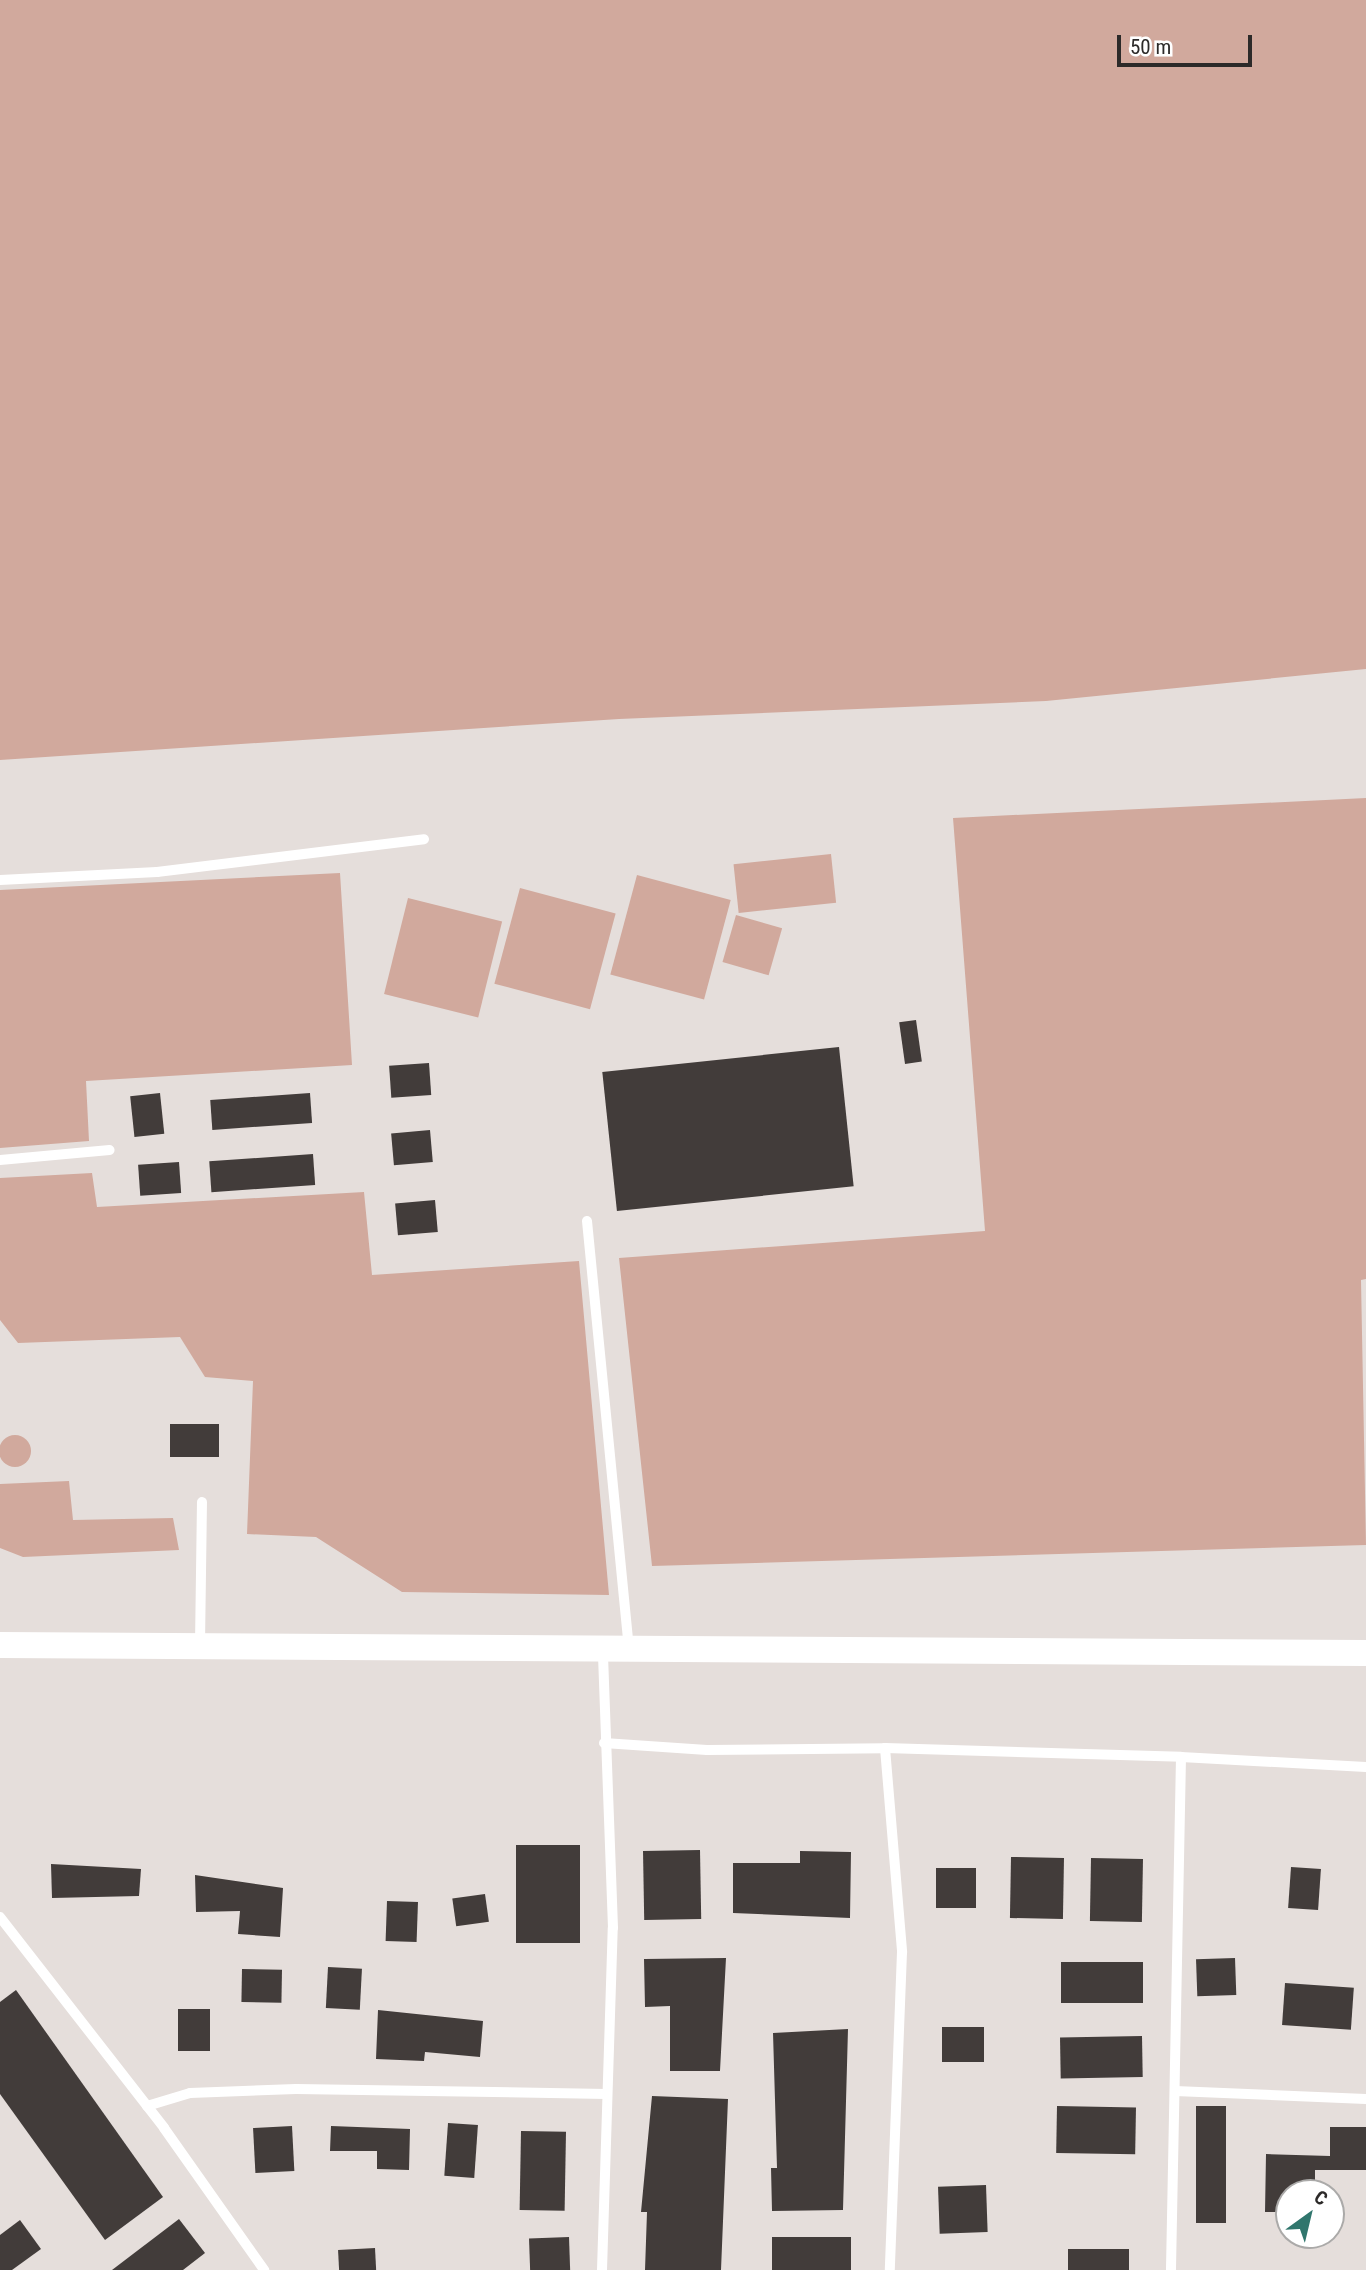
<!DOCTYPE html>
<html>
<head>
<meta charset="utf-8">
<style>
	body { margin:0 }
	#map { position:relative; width:1366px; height:2270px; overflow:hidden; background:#e5dedb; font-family:"Roboto Condensed",sans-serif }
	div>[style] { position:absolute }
	.green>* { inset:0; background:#d1a99d; transform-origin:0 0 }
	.round { border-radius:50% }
	.building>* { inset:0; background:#423c3a; transform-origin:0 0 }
	.service>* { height:10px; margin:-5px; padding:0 5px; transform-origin:5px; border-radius:5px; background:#fff }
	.secondary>* { height:26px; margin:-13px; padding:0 13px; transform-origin:13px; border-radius:13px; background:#fff }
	span { translate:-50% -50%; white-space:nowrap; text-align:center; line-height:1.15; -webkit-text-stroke:7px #fff; paint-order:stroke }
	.north { position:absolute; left:1275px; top:2179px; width:70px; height:70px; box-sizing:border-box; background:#fff; border:2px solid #abaaa9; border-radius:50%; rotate:34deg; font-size:19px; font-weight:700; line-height:28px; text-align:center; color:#2c2a29 }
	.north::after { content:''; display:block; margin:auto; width:24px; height:32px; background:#30766d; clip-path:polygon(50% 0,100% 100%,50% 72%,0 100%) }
	.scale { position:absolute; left:1117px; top:35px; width:135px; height:32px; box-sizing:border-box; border:4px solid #2c2a29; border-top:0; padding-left:9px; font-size:21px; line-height:24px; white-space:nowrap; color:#2c2a29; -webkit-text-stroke:5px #fff; paint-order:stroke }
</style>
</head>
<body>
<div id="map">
	<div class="green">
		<div style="clip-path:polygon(0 0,1366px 0,1366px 669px,1046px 701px,619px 719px,0 760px)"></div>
		<div style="clip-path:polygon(1366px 798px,1366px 1279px,1361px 1280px,1366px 1545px,652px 1566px,619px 1258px,985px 1231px,953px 818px)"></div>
		<div style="left:831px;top:854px;width:49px;height:98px;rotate:84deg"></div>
		<div style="clip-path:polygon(340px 873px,352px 1065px,86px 1081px,89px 1141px,0 1148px,0 890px)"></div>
		<div style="left:637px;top:875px;width:97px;height:103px;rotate:15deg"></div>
		<div style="left:520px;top:888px;width:99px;height:99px;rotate:15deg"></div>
		<div style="left:408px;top:898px;width:97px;height:99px;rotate:14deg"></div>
		<div style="left:736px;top:915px;width:48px;height:49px;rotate:16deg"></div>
		<div style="clip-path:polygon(92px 1173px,97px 1207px,364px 1192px,372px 1275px,579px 1261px,609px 1595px,402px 1592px,316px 1537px,247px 1534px,253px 1381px,205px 1377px,180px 1337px,18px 1343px,0 1320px,0 1178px)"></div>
		<div class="round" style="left:-1px;top:1435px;width:32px;height:32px"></div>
		<div style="clip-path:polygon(69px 1481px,73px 1520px,173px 1518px,179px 1550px,23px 1557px,0 1548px,0 1484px)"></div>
	</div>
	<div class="building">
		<div style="left:916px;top:1020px;width:42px;height:17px;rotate:82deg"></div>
		<div style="left:839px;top:1047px;width:140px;height:238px;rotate:84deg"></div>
		<div style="left:429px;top:1063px;width:32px;height:40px;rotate:86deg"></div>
		<div style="left:160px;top:1093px;width:41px;height:30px;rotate:84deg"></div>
		<div style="left:310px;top:1093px;width:30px;height:100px;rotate:86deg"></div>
		<div style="left:430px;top:1130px;width:32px;height:39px;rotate:85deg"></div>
		<div style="left:313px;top:1154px;width:31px;height:104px;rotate:86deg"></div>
		<div style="left:179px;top:1162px;width:31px;height:41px;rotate:86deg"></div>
		<div style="left:435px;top:1200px;width:32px;height:40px;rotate:85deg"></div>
		<div style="left:170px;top:1424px;width:49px;height:33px"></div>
		<div style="left:516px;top:1845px;width:64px;height:98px"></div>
		<div style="left:700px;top:1850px;width:69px;height:57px;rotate:89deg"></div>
		<div style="clip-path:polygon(800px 1851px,851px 1852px,850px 1918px,733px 1913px,733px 1863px,800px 1863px)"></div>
		<div style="left:1011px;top:1857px;width:53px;height:61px;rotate:1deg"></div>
		<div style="left:1091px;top:1858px;width:52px;height:63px;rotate:1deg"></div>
		<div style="clip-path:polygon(51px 1864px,141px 1869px,139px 1896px,52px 1898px)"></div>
		<div style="left:1291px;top:1867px;width:30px;height:41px;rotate:4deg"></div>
		<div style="left:936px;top:1868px;width:40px;height:40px"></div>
		<div style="clip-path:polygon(195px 1875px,283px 1888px,280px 1937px,238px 1934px,240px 1911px,196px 1912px)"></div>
		<div style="left:485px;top:1894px;width:28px;height:33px;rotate:82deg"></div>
		<div style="left:387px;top:1901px;width:31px;height:40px;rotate:2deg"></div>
		<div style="clip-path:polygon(726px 1958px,720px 2071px,670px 2071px,670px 2006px,645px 2007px,644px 1959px)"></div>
		<div style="left:1235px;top:1958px;width:37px;height:39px;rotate:88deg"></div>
		<div style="left:1143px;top:1962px;width:41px;height:82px;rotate:90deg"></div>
		<div style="left:328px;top:1967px;width:34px;height:41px;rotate:3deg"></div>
		<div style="left:242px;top:1969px;width:40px;height:33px;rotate:1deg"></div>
		<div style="left:1285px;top:1983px;width:69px;height:42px;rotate:4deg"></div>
		<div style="clip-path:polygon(16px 1990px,163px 2197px,105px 2240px,0 2094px,0 2002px)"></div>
		<div style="left:178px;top:2009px;width:32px;height:42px"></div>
		<div style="clip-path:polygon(378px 2010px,483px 2021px,480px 2057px,425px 2052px,424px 2061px,376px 2059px)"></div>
		<div style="left:942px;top:2027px;width:42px;height:35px"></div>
		<div style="clip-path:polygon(848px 2029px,843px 2210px,772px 2211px,771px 2168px,777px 2168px,773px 2033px)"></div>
		<div style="left:1142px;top:2036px;width:41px;height:82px;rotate:89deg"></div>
		<div style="clip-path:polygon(652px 2096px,728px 2099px,721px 2270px,645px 2270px,647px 2212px,641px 2212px)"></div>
		<div style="left:1057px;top:2106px;width:79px;height:47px;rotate:1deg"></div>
		<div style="left:1196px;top:2106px;width:30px;height:117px"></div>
		<div style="left:448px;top:2123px;width:30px;height:53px;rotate:4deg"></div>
		<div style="left:292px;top:2126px;width:45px;height:39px;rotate:87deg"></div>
		<div style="clip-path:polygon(331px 2126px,410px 2129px,409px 2170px,377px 2169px,377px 2151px,330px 2151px)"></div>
		<div style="clip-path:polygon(1330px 2127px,1366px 2127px,1366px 2170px,1315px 2170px,1315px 2193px,1289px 2193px,1289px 2212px,1265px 2212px,1266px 2154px,1330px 2156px)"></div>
		<div style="left:521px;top:2131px;width:45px;height:79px;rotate:1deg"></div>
		<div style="left:986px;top:2185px;width:47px;height:48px;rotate:88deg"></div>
		<div style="clip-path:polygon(179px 2219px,205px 2253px,183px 2270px,112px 2270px)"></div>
		<div style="clip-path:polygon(20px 2220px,41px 2249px,12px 2270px,0 2270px,0 2235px)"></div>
		<div style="left:569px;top:2237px;width:33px;height:40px;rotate:88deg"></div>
		<div style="left:851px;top:2237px;width:33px;height:79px;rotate:90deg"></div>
		<div style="left:375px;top:2248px;width:22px;height:37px;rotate:87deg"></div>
		<div style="left:1068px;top:2249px;width:61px;height:21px"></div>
	</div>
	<div class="service">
		<div style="left:0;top:880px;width:157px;rotate:-2.9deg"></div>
		<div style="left:157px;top:872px;width:269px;rotate:-7deg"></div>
		<div style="left:0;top:1160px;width:110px;rotate:-5.2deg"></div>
		<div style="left:587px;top:1221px;width:429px;rotate:84.4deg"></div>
		<div style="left:200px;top:1644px;width:142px;rotate:-89.2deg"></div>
		<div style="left:604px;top:1743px;width:103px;rotate:3.9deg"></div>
		<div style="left:707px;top:1750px;width:178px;rotate:-0.6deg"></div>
		<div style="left:885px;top:1748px;width:205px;rotate:85.2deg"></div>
		<div style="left:902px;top:1952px;width:318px;rotate:92.2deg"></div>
		<div style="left:885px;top:1748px;width:296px;rotate:1.7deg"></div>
		<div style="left:1181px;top:1757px;width:513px;rotate:91.12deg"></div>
		<div style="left:1181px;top:1757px;width:185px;rotate:3.1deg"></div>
		<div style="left:0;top:1917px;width:267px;rotate:52.1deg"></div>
		<div style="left:164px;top:2128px;width:174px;rotate:54.8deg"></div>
		<div style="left:1175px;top:2091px;width:191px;rotate:2.4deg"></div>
		<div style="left:147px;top:2106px;width:45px;rotate:-16.8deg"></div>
		<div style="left:190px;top:2093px;width:106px;rotate:-2.2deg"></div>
		<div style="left:296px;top:2089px;width:311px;rotate:0.9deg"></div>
		<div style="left:602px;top:2270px;width:342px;rotate:-88.2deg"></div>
		<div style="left:613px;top:1928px;width:276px;rotate:-92.1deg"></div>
	</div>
	<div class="secondary">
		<div style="left:0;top:1645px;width:1366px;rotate:0.34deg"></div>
	</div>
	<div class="north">С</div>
	<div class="scale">50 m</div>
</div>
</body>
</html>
